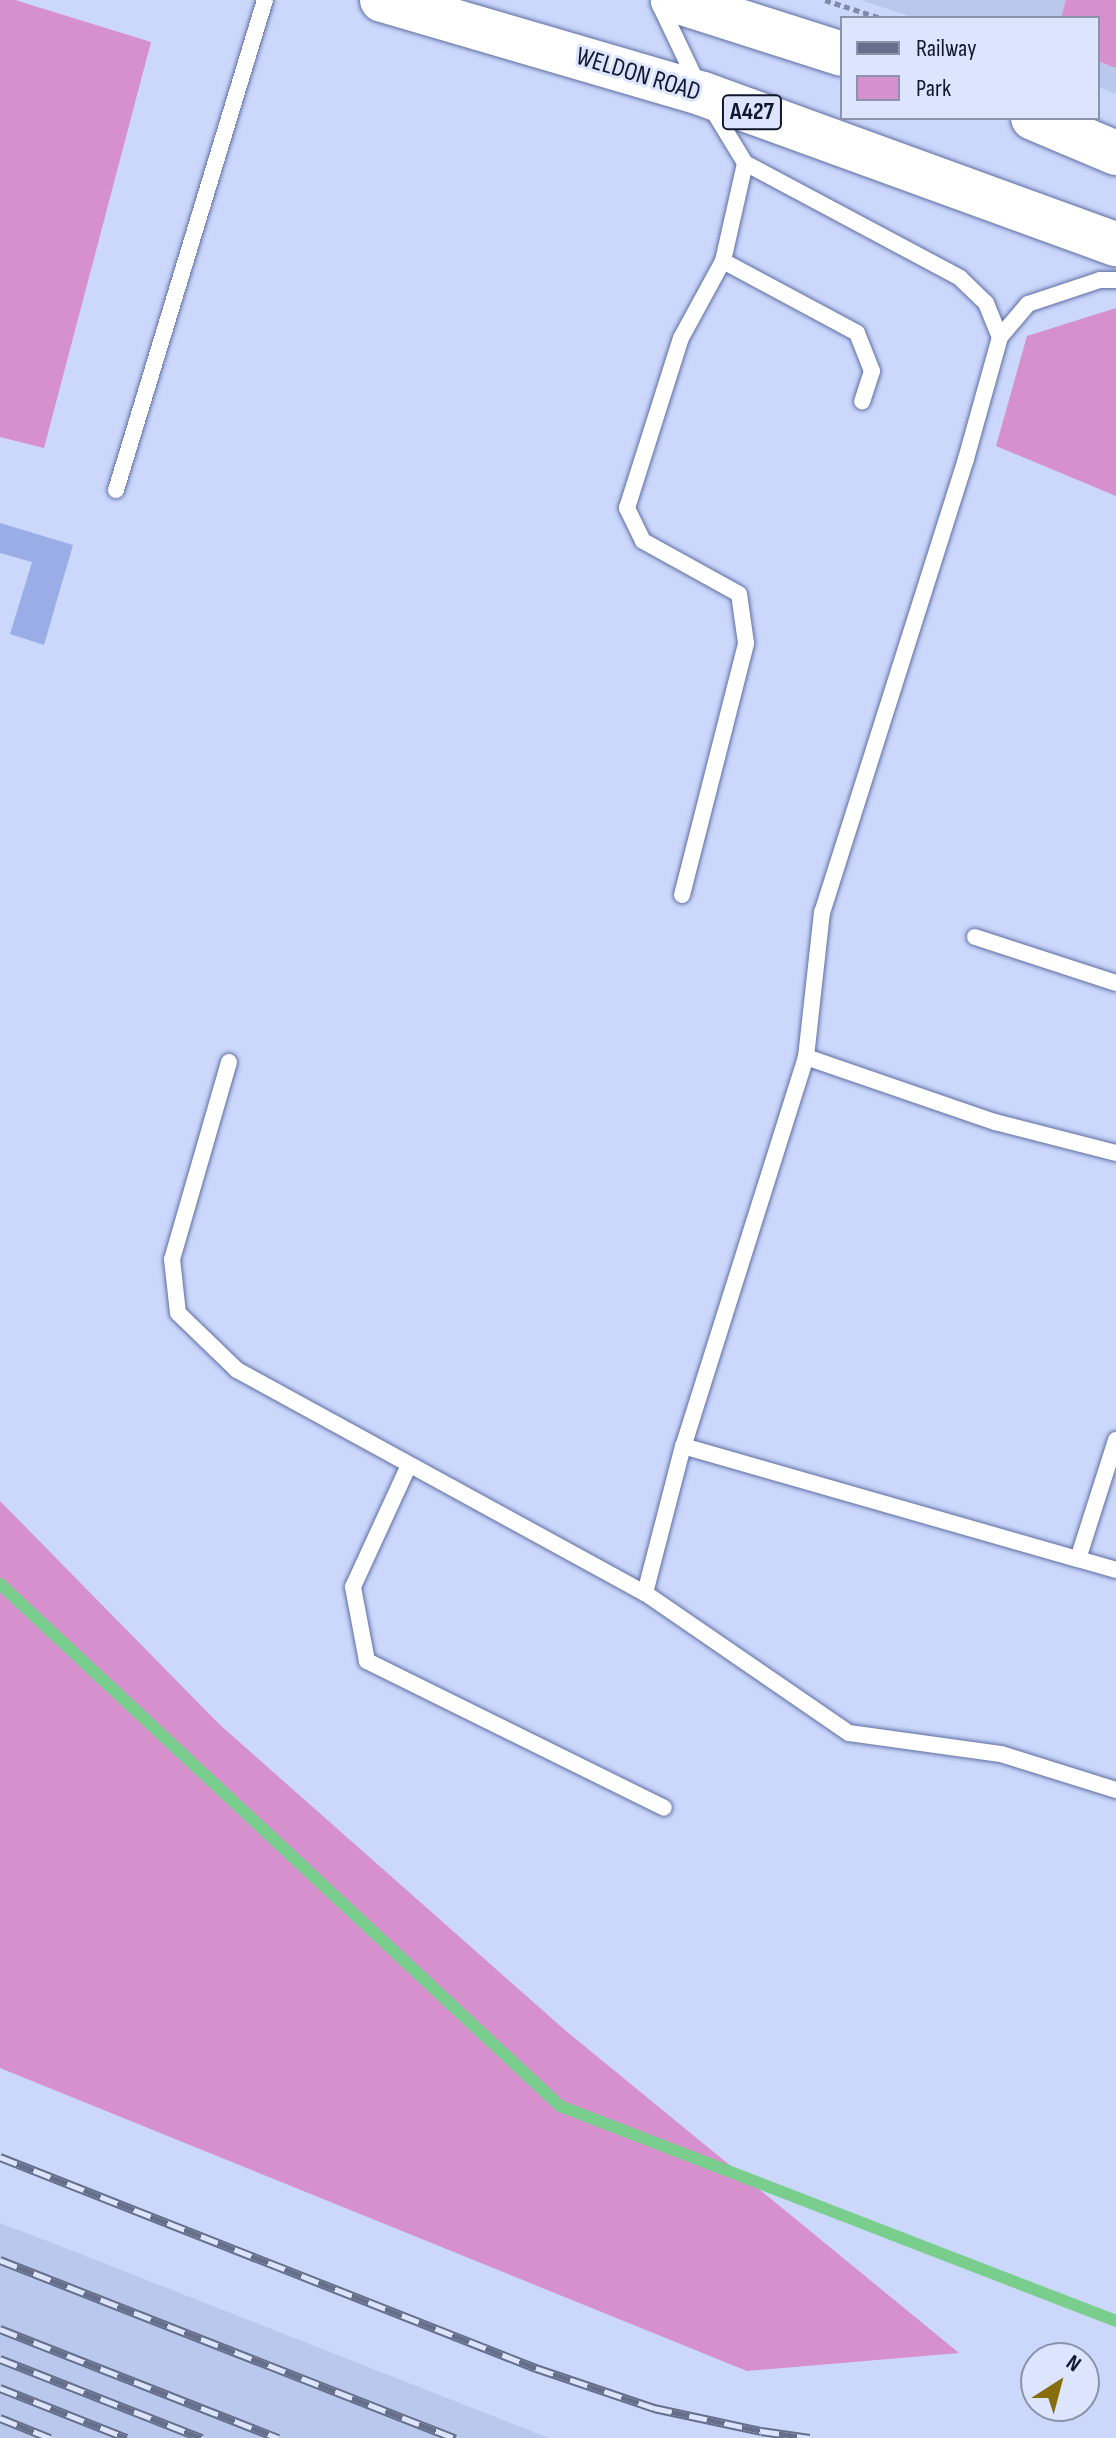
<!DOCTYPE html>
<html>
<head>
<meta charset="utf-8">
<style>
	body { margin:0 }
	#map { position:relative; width:1116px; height:2438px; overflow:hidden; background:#cbd7fb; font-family:"Sofia Sans Condensed",sans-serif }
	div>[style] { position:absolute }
	.built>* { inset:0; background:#bac8ee }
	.green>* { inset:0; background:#d590cd }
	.stream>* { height:12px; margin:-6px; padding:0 6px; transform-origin:6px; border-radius:6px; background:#79ce8e }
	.building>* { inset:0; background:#9aade6 }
	.path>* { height:5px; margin-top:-2.5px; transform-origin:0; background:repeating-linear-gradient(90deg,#808aa8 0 6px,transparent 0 10px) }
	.roads { filter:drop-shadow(0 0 2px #5e6ea3) drop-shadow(0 0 2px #5e6ea3) }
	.service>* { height:16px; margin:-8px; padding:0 8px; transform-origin:8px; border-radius:8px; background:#fff }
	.trunk>* { height:44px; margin:-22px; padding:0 22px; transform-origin:22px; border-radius:22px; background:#fff }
	.rail>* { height:9px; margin-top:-4.5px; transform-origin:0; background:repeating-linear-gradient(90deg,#dce5fd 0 18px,#656e8a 0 36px); box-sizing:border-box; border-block:2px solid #656e8a }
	span { translate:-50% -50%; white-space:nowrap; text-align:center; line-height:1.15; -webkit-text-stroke:6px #dce5fd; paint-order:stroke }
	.shield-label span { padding:2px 6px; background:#dce5fd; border:2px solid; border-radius:6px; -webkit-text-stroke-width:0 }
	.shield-label { font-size:24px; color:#11172c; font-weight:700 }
	.street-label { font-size:26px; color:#11172c }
	.legend { position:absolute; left:840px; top:16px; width:260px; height:104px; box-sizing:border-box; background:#dce5fd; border:2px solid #8b93a9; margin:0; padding:10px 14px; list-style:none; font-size:24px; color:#11172c }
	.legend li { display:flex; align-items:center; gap:16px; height:40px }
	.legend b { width:40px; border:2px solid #8b93a9 }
	.north { position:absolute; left:1020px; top:2342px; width:80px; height:80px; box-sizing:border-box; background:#dce5fd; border:2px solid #8b93a9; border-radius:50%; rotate:36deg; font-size:22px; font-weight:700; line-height:32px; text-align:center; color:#11172c }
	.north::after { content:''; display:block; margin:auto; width:28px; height:36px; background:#886d0c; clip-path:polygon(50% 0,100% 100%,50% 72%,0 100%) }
</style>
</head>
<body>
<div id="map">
	<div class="built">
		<div style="clip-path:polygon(860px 0,1116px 0,1116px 94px,1098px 87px,1098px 18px,915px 18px)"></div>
		<div style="clip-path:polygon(0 2223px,60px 2246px,549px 2438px,0 2438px)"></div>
	</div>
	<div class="green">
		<div style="clip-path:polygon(0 0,15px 0,151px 42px,44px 448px,0 437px)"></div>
		<div style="clip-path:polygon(1066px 0,1116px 0,1116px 68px,1098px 61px,1098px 18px,1061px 18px)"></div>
		<div style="clip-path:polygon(1116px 308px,1116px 496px,996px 446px,1027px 336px)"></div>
		<div style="clip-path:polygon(0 1501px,220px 1725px,566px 2031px,959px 2353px,747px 2371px,0 2068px)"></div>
	</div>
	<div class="stream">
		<div style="left:0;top:1584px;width:766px;rotate:42.99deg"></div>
		<div style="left:560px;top:2106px;width:596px;rotate:21.14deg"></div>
	</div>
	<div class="building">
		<div style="clip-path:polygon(0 523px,73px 545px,44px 645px,10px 634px,32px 562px,0 553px)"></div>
	</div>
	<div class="path">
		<div style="left:825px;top:0;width:59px;rotate:17.8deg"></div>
	</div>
	<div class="roads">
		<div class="service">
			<div style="left:659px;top:3px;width:93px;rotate:64.5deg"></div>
			<div style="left:711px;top:107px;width:66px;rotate:58.7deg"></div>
			<div style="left:745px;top:163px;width:244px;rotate:28.1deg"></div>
			<div style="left:960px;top:278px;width:36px;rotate:44deg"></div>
			<div style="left:986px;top:303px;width:37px;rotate:68deg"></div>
			<div style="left:723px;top:261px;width:152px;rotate:28.2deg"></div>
			<div style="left:857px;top:333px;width:41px;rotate:68.5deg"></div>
			<div style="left:872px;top:371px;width:32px;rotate:108deg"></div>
			<div style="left:1116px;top:280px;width:16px;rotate:180deg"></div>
			<div style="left:1100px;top:280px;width:76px;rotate:161.6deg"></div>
			<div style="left:1028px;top:304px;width:43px;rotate:130.3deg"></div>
			<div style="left:1000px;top:337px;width:127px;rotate:105.6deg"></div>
			<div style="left:966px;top:459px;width:475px;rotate:107.6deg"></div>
			<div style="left:822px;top:912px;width:146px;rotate:96.3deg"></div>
			<div style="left:806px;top:1057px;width:408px;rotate:107.5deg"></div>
			<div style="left:683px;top:1446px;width:152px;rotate:104.5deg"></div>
			<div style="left:645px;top:1593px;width:247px;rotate:34.5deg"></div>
			<div style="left:849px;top:1733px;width:153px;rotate:7.9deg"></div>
			<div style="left:1001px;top:1754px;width:121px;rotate:17.4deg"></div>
			<div style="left:116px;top:490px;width:512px;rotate:-73.09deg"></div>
			<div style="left:682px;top:895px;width:260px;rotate:-75.7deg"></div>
			<div style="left:746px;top:643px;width:49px;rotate:-98.1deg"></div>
			<div style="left:739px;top:594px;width:110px;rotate:-151.1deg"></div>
			<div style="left:643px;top:541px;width:37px;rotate:-116deg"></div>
			<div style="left:627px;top:508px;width:178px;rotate:-72.4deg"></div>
			<div style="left:681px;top:338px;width:88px;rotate:-61.4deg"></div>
			<div style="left:723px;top:261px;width:100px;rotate:-77.3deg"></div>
			<div style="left:975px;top:937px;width:148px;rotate:18.1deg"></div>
			<div style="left:806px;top:1057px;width:200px;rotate:19deg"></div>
			<div style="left:995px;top:1122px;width:125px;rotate:14.4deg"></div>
			<div style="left:229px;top:1062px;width:205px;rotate:106.1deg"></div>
			<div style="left:172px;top:1259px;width:54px;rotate:83.7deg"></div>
			<div style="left:178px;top:1313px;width:82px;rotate:44deg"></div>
			<div style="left:237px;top:1370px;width:465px;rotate:28.7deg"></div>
			<div style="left:683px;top:1446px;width:411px;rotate:16deg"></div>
			<div style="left:1078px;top:1559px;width:125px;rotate:-72.3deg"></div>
			<div style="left:409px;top:1465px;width:134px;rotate:114.7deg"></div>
			<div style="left:353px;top:1587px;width:75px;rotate:79.3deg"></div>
			<div style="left:367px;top:1661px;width:331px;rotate:26.3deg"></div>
			<div style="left:1078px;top:1559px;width:40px;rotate:16deg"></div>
		</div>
		<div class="trunk">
			<div style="left:382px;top:0;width:334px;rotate:16.3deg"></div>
			<div style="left:703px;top:94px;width:439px;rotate:20deg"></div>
			<div style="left:673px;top:0;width:177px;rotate:17.7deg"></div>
			<div style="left:1033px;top:118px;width:90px;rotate:22.9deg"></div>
		</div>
	</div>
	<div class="rail">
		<div style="left:0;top:2157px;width:576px;rotate:21.49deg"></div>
		<div style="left:536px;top:2368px;width:125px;rotate:18.7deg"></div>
		<div style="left:654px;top:2408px;width:109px;rotate:12.1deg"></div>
		<div style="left:761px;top:2431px;width:49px;rotate:8.1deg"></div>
		<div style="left:0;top:2260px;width:489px;rotate:21.4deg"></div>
		<div style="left:0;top:2329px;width:299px;rotate:21.4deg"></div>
		<div style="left:0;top:2359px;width:217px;rotate:21.4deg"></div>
		<div style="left:0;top:2388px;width:136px;rotate:21.5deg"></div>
		<div style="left:0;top:2418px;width:54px;rotate:21.8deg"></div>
	</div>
	<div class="shield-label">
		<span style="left:752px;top:112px">A427</span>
	</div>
	<div class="street-label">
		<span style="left:638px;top:75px;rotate:17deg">WELDON ROAD</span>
	</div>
	<ul class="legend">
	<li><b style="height:10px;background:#656e8a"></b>Railway</li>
	<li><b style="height:22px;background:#d590cd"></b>Park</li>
	</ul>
	<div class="north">N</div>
</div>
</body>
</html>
